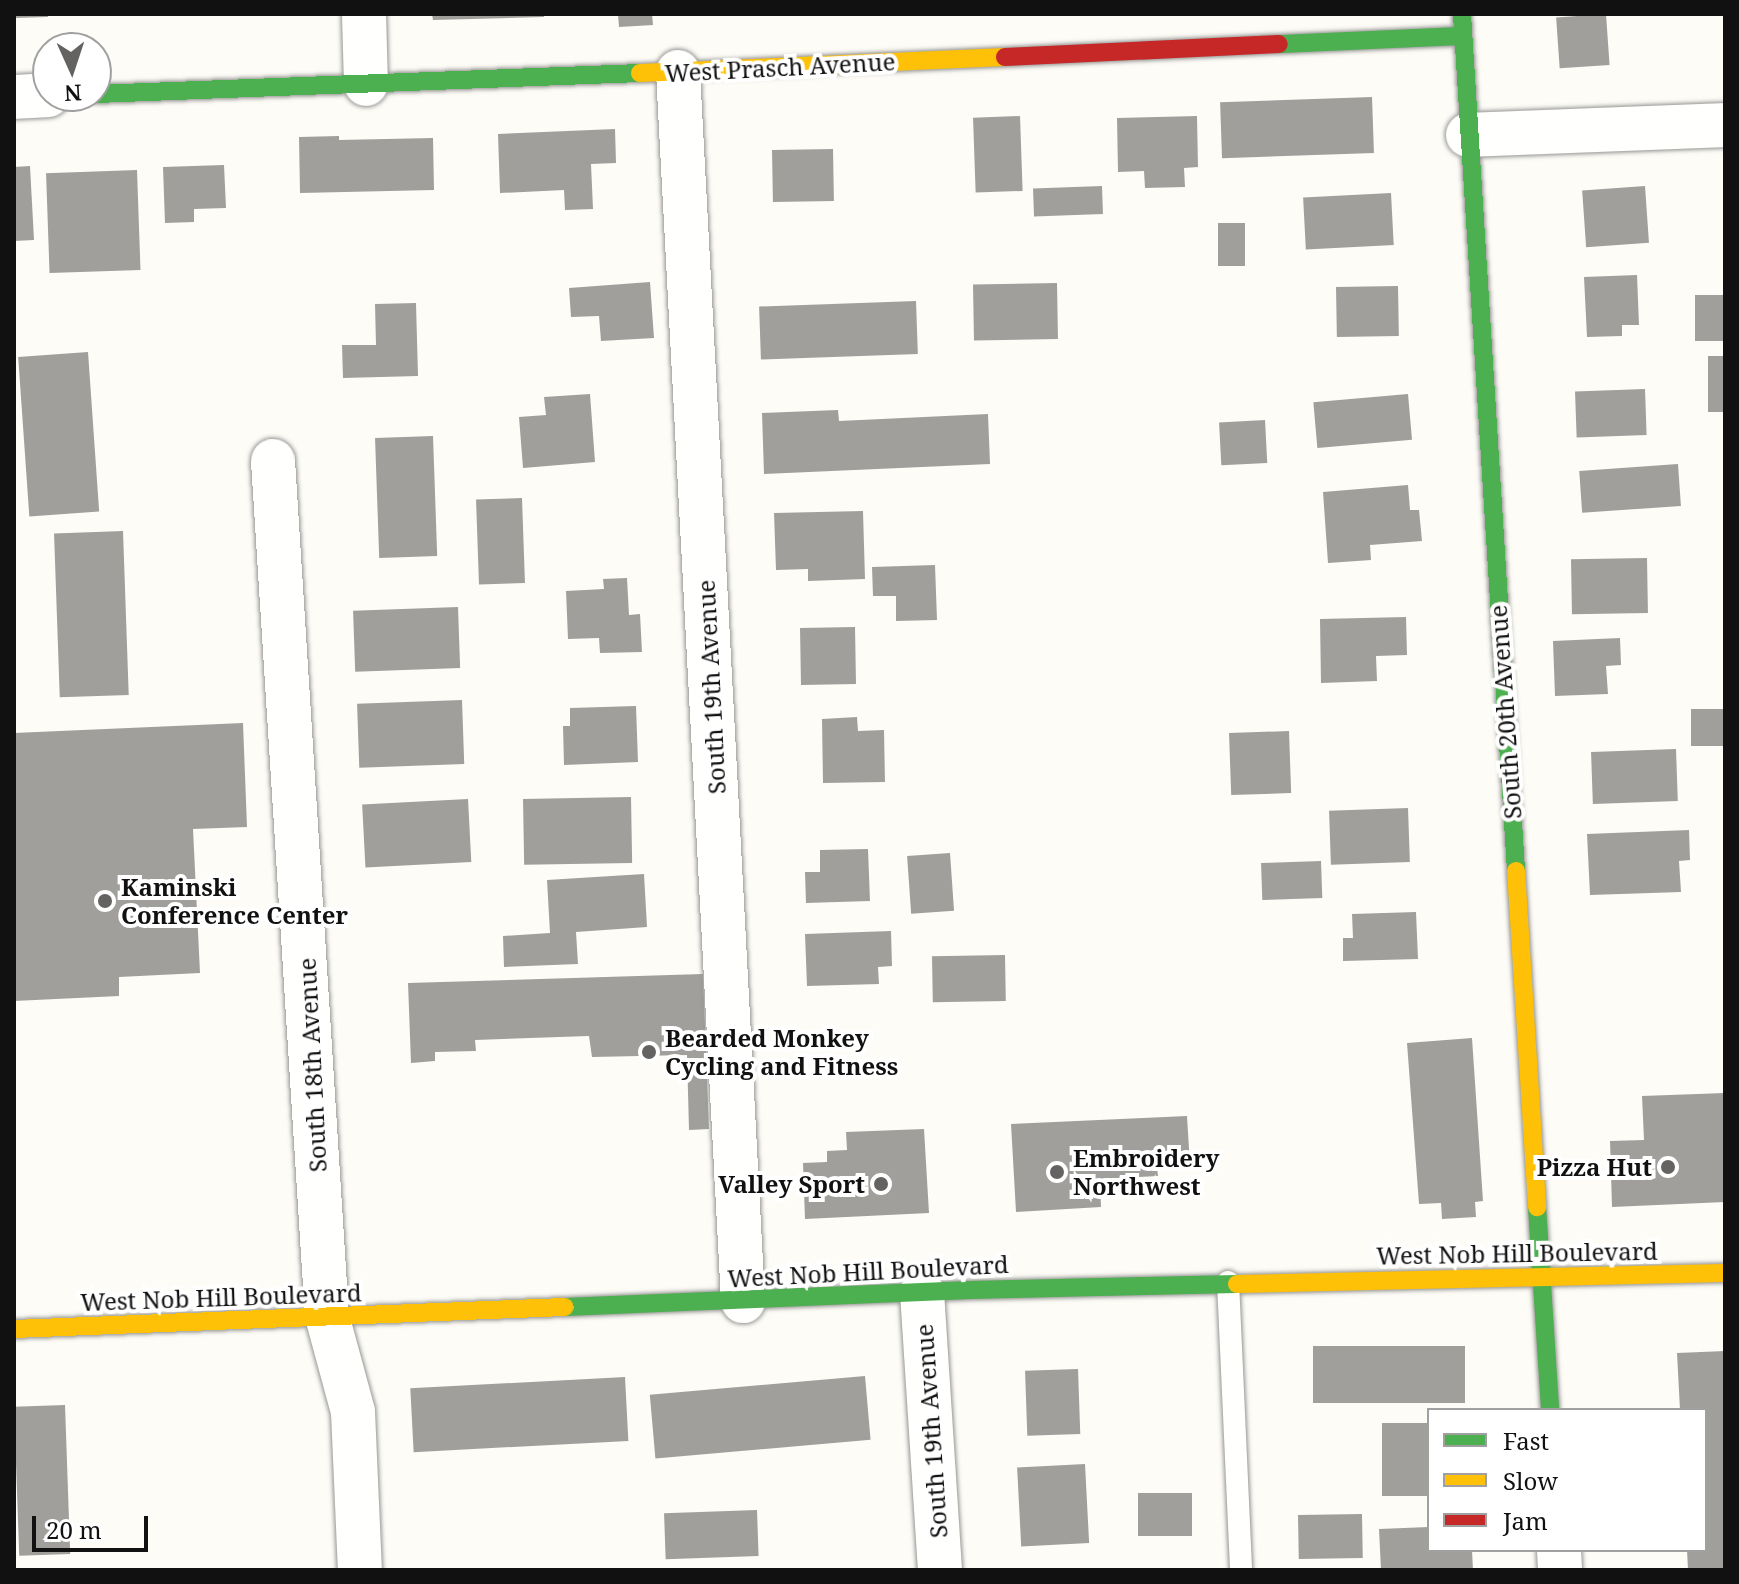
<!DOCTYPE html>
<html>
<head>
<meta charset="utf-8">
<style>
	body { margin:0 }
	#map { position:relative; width:1739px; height:1584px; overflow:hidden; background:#fdfcf7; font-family:"Noto Serif",serif }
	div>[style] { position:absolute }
	.building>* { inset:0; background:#a19f9c; transform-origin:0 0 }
	.roads { filter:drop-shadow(0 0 2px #979795) drop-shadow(0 0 2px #979795) }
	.lane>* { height:22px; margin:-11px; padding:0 11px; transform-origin:11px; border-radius:11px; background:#fffffe }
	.street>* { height:44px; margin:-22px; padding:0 22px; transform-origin:22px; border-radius:22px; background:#fffffe }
	.fast>* { height:18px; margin:-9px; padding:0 9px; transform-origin:9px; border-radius:9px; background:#4caf50 }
	.slow>* { height:18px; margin:-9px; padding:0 9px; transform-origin:9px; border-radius:9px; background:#ffc107 }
	.jam>* { height:18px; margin:-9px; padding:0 9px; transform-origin:9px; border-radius:9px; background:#c62828 }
	.dots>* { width:22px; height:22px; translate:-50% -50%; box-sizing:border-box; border:4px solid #fff; border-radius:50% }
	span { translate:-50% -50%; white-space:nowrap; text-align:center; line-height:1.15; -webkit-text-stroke:8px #fff; paint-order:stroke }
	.street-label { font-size:24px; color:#111 }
	.poi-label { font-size:24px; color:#111; font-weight:700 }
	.left { translate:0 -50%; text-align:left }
	.right { translate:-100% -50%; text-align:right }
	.frame { position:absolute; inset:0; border:16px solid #111; pointer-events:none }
	.legend { position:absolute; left:1427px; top:1408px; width:280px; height:144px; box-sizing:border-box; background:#fff; border:2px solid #a0a0a0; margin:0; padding:10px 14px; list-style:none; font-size:24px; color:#111 }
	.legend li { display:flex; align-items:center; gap:16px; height:40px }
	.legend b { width:40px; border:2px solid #a0a0a0 }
	.north { position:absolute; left:32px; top:32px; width:80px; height:80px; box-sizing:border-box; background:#fff; border:2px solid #a0a0a0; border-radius:50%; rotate:177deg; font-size:22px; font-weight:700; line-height:32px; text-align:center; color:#111 }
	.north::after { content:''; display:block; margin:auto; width:28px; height:36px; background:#646362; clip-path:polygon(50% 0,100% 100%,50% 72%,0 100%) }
	.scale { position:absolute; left:32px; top:1516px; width:116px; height:36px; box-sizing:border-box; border:4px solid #111; border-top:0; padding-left:10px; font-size:24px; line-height:28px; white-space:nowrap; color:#111; -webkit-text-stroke:6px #fff; paint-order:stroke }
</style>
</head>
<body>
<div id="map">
	<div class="building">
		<div style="clip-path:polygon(15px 14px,48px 14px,48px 17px,15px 18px)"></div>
		<div style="clip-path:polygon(432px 14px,544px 14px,544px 17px,433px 20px)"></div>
		<div style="clip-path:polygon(618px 14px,652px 14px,653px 25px,619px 27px)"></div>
		<div style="left:1606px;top:14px;width:51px;height:50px;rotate:86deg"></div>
		<div style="left:1372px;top:97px;width:56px;height:152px;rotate:88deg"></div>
		<div style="left:1020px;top:116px;width:75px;height:47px;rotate:88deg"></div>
		<div style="clip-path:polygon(1197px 116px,1198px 167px,1184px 168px,1185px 187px,1145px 188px,1144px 171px,1118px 172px,1117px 118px)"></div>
		<div style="clip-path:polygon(615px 129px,616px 163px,591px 164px,593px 209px,565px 210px,564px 190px,500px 193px,498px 134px)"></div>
		<div style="clip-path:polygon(339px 136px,339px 140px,433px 138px,434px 190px,300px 193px,299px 137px)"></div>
		<div style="left:833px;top:149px;width:52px;height:61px;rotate:89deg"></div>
		<div style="clip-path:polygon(224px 165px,226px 208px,194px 209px,194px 222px,165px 223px,163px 167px)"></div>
		<div style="clip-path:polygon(30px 166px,34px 240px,14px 241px,14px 167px)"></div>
		<div style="left:137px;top:170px;width:100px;height:91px;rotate:88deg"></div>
		<div style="left:1102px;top:186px;width:28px;height:69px;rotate:88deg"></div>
		<div style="left:1645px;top:186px;width:57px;height:63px;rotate:86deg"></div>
		<div style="left:1391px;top:193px;width:52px;height:88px;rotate:87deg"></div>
		<div style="left:1218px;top:223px;width:27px;height:43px"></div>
		<div style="clip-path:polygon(1637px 275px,1639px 325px,1622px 325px,1622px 336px,1587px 337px,1584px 277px)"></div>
		<div style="clip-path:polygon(650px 282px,654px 338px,601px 341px,599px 316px,571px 317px,569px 288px)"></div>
		<div style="left:1057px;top:283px;width:56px;height:84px;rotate:89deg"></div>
		<div style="left:1398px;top:286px;width:50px;height:62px;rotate:89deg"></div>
		<div style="left:1725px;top:295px;width:46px;height:30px;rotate:90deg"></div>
		<div style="left:916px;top:301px;width:53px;height:157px;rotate:88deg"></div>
		<div style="clip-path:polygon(416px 303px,418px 376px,343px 378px,342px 345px,376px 345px,375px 304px)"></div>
		<div style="left:88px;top:352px;width:160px;height:70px;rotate:86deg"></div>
		<div style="left:1708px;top:356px;width:17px;height:56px"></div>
		<div style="left:1645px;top:389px;width:46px;height:70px;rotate:88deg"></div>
		<div style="clip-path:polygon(590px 394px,595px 462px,523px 468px,519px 417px,546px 415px,544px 397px)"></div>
		<div style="left:1408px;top:394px;width:46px;height:95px;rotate:85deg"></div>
		<div style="clip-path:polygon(838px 410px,839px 421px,988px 414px,990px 464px,764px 474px,762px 413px)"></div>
		<div style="left:1265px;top:420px;width:43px;height:46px;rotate:87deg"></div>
		<div style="left:433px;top:436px;width:120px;height:58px;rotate:88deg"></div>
		<div style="left:1678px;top:464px;width:42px;height:99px;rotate:86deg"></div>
		<div style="clip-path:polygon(1408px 485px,1410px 510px,1419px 510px,1422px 541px,1370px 545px,1371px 560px,1328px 563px,1323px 492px)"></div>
		<div style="left:522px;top:498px;width:85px;height:46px;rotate:88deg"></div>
		<div style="clip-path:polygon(863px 511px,865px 579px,808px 581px,808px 569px,776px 570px,774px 513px)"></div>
		<div style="left:123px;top:531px;width:164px;height:69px;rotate:88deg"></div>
		<div style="left:1647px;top:558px;width:55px;height:76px;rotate:89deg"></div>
		<div style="clip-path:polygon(935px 565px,937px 620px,896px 621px,896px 596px,873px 596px,872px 567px)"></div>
		<div style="clip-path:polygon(627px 578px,629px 615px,640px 614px,642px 652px,600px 653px,599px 638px,568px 639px,566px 591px,604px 589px,603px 579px)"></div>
		<div style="left:458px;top:607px;width:61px;height:105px;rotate:88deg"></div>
		<div style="clip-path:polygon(1406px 617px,1407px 655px,1376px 656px,1377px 681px,1321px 683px,1320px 619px)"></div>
		<div style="left:855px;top:627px;width:57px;height:55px;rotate:89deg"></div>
		<div style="clip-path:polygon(1620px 638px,1621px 665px,1606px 666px,1608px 694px,1555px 696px,1553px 641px)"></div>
		<div style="left:462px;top:700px;width:64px;height:105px;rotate:88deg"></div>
		<div style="clip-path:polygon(636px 706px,638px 762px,564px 765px,563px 726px,570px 726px,570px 708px)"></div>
		<div style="left:1725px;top:709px;width:37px;height:34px;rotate:90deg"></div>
		<div style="clip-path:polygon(857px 717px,858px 731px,884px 730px,885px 782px,823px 783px,822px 719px)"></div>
		<div style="clip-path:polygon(243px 723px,247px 827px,193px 829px,200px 973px,119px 977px,119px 996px,14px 1001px,14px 733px)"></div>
		<div style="left:1289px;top:731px;width:62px;height:60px;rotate:88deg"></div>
		<div style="left:1676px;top:749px;width:52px;height:85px;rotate:88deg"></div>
		<div style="left:631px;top:797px;width:66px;height:108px;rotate:89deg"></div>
		<div style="left:468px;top:799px;width:63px;height:106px;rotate:87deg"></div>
		<div style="left:1408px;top:808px;width:54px;height:79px;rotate:88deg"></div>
		<div style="clip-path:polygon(1689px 830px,1690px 860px,1679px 861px,1681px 892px,1590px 895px,1587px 834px)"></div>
		<div style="clip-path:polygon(868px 849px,870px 901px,806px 903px,805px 872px,820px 872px,820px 850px)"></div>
		<div style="left:950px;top:853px;width:58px;height:43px;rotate:86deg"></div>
		<div style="left:1321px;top:861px;width:37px;height:60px;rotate:88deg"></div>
		<div style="clip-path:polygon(644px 874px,647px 927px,576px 932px,578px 964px,504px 967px,503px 936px,550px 933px,547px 880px)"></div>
		<div style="clip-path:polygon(1416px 912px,1418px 959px,1343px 961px,1343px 938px,1353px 938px,1352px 914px)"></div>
		<div style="clip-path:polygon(891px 931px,892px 966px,878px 967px,879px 984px,807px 986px,805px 934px)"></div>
		<div style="left:1005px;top:955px;width:46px;height:73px;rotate:89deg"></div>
		<div style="clip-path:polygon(703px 974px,709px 1129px,689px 1130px,687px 1055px,592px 1057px,589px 1036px,475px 1040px,476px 1051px,435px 1052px,435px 1061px,411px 1063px,408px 983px)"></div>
		<div style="clip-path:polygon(1472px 1038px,1483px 1201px,1475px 1202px,1476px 1217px,1442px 1219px,1441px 1203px,1419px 1204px,1407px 1043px)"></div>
		<div style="clip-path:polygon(1725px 1093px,1725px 1202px,1612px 1207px,1610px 1141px,1644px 1140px,1642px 1096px)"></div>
		<div style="clip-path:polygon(1187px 1116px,1190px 1165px,1157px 1167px,1158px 1176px,1100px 1179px,1101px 1207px,1016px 1212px,1011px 1124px)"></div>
		<div style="clip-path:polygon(924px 1129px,929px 1213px,805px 1219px,803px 1163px,827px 1162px,827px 1151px,847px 1150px,846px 1132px)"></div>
		<div style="left:1313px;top:1346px;width:152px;height:57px"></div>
		<div style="clip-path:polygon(1725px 1351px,1725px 1570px,1688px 1570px,1687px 1550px,1705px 1550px,1705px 1410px,1680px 1410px,1677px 1353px)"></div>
		<div style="left:1078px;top:1369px;width:65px;height:53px;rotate:88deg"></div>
		<div style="left:865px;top:1376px;width:64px;height:216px;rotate:85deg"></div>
		<div style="left:625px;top:1377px;width:64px;height:215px;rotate:87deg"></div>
		<div style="left:65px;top:1405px;width:149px;height:51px;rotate:88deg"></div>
		<div style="left:1429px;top:1423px;width:73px;height:47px;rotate:90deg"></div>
		<div style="left:1085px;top:1464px;width:79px;height:68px;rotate:87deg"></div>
		<div style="left:1138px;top:1493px;width:54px;height:43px"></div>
		<div style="left:757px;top:1510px;width:46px;height:93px;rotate:88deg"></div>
		<div style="left:1362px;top:1514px;width:44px;height:64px;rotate:89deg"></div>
		<div style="clip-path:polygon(1429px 1527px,1429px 1550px,1472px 1550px,1473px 1570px,1381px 1570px,1379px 1529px)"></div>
	</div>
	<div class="roads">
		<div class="lane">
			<div style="left:1228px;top:1282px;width:288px;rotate:87.4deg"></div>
		</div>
		<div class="street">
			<div style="left:364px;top:14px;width:70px;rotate:88.4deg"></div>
			<div style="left:678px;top:72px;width:1231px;rotate:86.97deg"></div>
			<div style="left:14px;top:97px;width:34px;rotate:-3deg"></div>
			<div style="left:1468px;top:135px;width:257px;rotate:-2.2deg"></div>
			<div style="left:273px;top:461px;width:857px;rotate:86.39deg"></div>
			<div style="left:327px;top:1316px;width:99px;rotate:74.8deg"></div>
			<div style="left:353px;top:1412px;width:158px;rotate:87.5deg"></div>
			<div style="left:922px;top:1292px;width:279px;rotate:86.3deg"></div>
			<div style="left:1559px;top:1550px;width:20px;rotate:87deg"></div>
		</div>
		<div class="fast">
			<div style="left:1462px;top:14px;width:859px;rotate:86.39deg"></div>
			<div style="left:1279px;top:44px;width:184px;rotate:-2.5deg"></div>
			<div style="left:96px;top:94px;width:544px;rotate:-2.21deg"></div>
			<div style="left:1537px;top:1207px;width:203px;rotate:86.3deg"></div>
			<div style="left:565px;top:1307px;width:405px;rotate:-2.4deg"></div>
			<div style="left:970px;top:1290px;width:267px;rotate:-1.3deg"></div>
		</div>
		<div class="slow">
			<div style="left:640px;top:73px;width:365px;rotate:-2.5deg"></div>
			<div style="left:1516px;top:871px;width:337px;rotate:86.4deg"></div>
			<div style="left:1237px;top:1284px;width:488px;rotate:-1.3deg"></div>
			<div style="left:14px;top:1329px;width:551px;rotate:-2.29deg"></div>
		</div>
		<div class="jam">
			<div style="left:1005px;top:57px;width:274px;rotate:-2.7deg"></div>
		</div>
	</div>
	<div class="dots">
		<div style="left:105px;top:901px;background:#646362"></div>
		<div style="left:649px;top:1052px;background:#646362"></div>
		<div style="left:1668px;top:1167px;background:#646362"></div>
		<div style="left:1057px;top:1172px;background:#646362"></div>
		<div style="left:881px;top:1184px;background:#646362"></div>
	</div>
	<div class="street-label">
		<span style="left:780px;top:67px;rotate:-3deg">West Prasch Avenue</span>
		<span style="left:711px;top:687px;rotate:-93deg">South 19th Avenue</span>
		<span style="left:1505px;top:712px;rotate:-94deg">South 20th Avenue</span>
		<span style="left:312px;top:1065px;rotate:-93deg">South 18th Avenue</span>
		<span style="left:1517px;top:1253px;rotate:-1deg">West Nob Hill Boulevard</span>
		<span style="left:868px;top:1271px;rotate:-3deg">West Nob Hill Boulevard</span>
		<span style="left:221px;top:1297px;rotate:-2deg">West Nob Hill Boulevard</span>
		<span style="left:931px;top:1431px;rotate:-94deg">South 19th Avenue</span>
	</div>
	<div class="poi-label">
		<span class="left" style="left:121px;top:901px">Kaminski<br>Conference Center</span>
		<span class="left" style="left:665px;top:1052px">Bearded Monkey<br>Cycling and Fitness</span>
		<span class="left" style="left:1073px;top:1172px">Embroidery<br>Northwest</span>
		<span class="right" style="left:1652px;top:1167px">Pizza Hut</span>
		<span class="right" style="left:865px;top:1184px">Valley Sport</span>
	</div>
	<div class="frame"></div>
	<ul class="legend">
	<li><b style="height:10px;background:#4caf50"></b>Fast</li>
	<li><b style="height:10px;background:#ffc107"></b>Slow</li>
	<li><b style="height:10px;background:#c62828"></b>Jam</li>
	</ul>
	<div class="north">N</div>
	<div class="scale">20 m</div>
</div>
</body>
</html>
